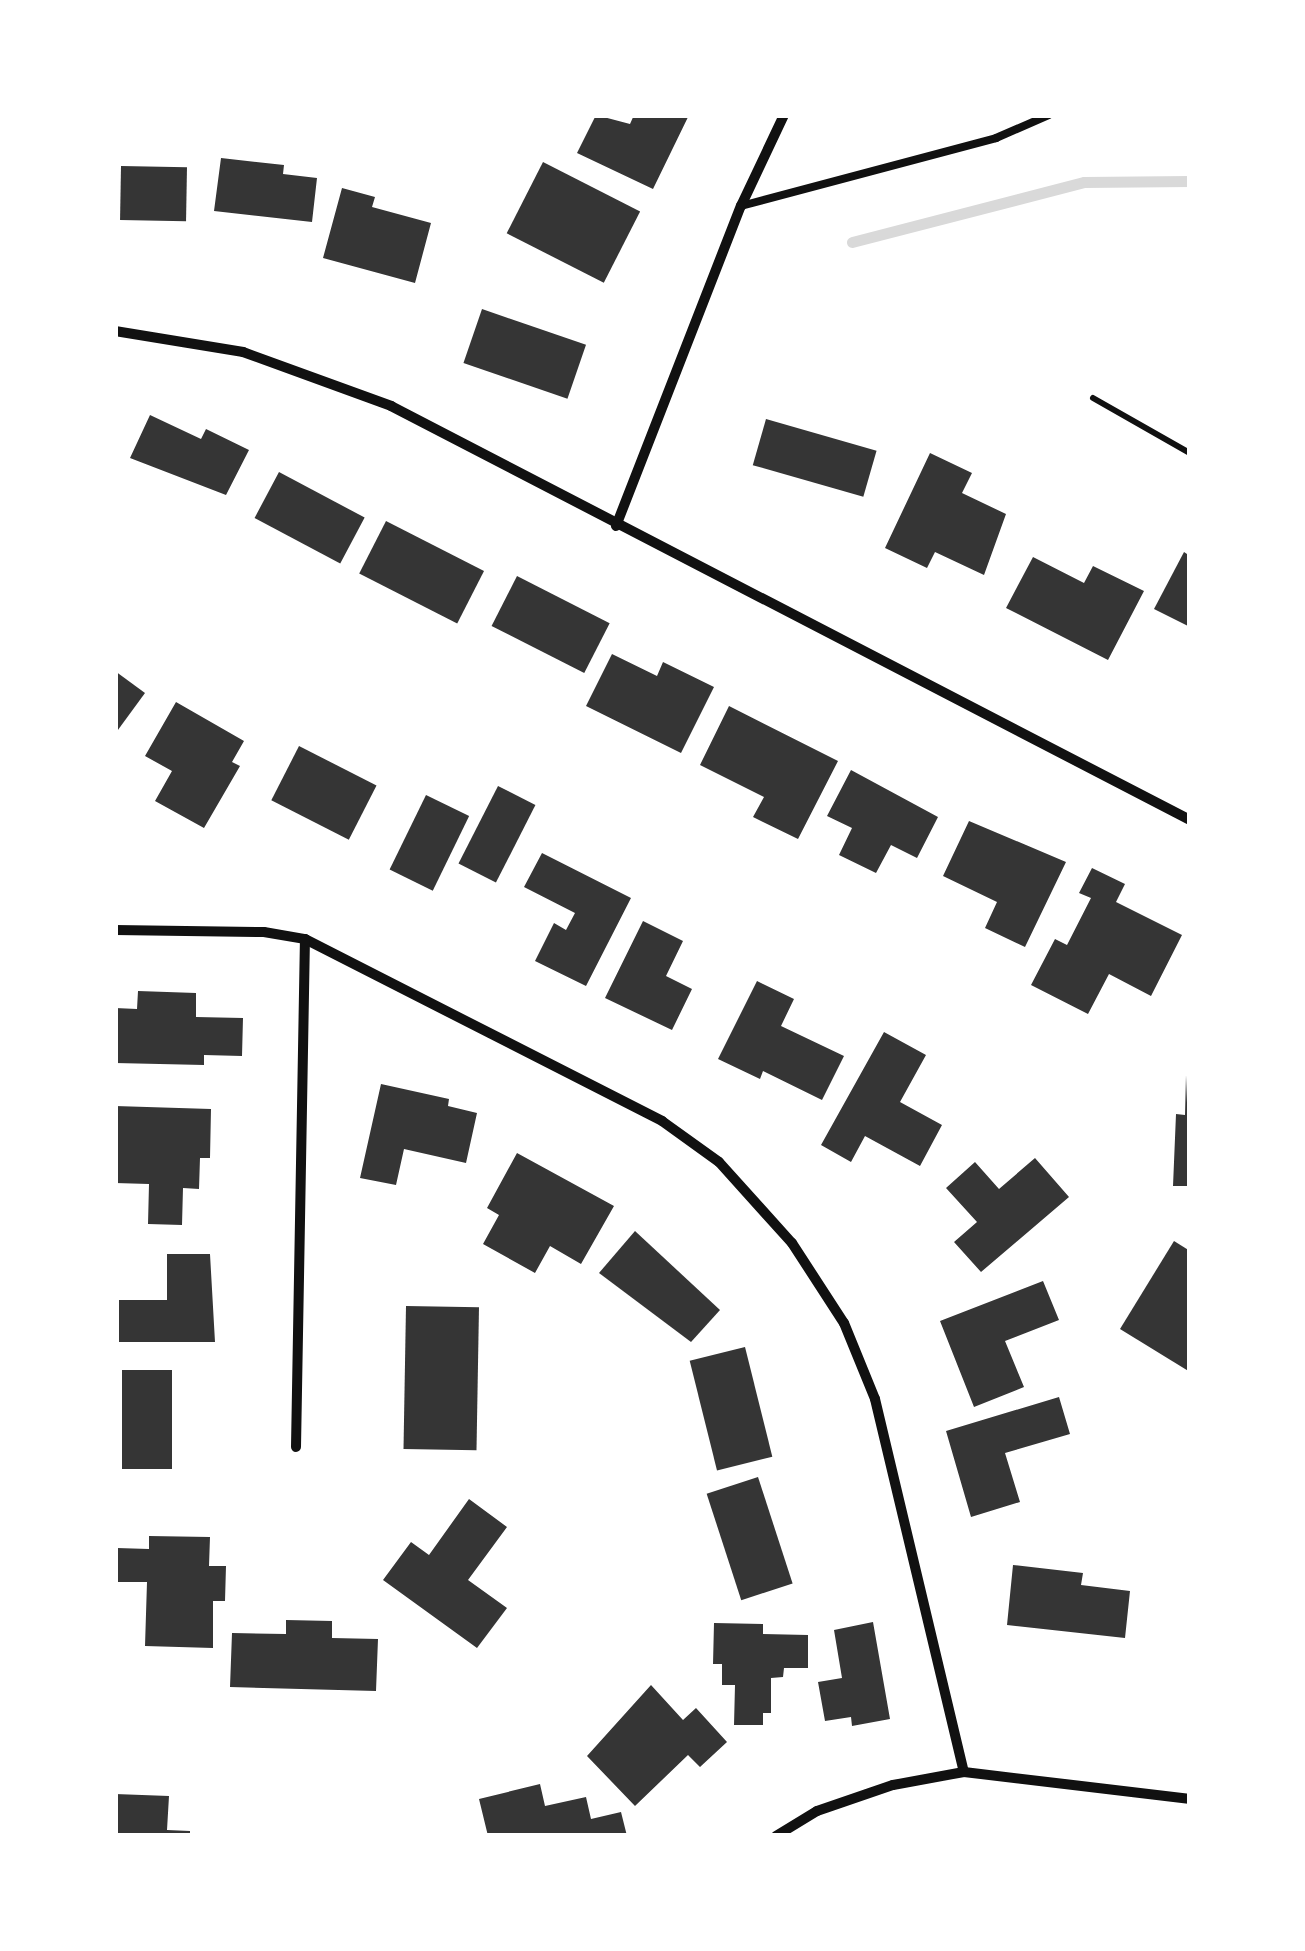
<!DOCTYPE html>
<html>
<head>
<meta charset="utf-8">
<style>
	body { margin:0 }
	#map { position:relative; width:1305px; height:1951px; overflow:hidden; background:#fff; font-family:Quicksand,sans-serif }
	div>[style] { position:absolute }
	.stream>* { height:11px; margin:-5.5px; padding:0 5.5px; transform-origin:5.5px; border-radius:5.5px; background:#d9d9d9 }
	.building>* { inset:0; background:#353535; transform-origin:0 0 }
	.path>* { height:6px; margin:-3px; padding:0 3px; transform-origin:3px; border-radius:3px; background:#111 }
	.service>* { height:8px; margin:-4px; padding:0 4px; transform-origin:4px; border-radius:4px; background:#111 }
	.minor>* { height:10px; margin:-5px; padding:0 5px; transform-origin:5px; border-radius:5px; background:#111 }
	span { translate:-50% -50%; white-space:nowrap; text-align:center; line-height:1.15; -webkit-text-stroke:8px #fff; paint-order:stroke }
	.frame { position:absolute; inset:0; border:118px solid #fff; pointer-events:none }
</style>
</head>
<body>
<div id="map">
	<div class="stream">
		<div style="left:852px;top:242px;width:240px;rotate:-14.5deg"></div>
		<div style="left:1084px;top:182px;width:106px;rotate:-0.5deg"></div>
	</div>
	<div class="building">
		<div style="clip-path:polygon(596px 115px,630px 124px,634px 115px,689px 115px,653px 189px,577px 153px)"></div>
		<div style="clip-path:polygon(221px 158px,284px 165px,283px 174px,317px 178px,312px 222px,214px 211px)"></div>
		<div style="left:543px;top:162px;width:109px;height:80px;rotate:27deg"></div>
		<div style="left:121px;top:166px;width:66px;height:54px;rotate:1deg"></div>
		<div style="clip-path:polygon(342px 188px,375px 197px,372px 207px,431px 223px,415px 283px,323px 258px)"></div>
		<div style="left:482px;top:309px;width:110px;height:57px;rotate:19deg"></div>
		<div style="clip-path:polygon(150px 415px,201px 439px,206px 429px,249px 450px,226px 495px,130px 458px)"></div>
		<div style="left:766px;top:419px;width:115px;height:48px;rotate:16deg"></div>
		<div style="clip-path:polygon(930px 453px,972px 473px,962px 493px,1006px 514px,984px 575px,935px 552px,927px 568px,885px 548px)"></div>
		<div style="left:279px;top:472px;width:97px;height:52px;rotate:28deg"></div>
		<div style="left:386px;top:521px;width:110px;height:59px;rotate:27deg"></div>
		<div style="clip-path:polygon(1184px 552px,1190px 556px,1190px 627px,1154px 609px)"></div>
		<div style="clip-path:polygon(1033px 557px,1084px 583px,1093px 566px,1144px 591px,1108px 660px,1006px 608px)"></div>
		<div style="left:517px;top:576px;width:104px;height:56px;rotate:27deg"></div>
		<div style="clip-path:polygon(612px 654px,657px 676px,663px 662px,714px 687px,681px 753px,586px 706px)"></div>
		<div style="clip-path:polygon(115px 671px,145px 693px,115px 734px)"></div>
		<div style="clip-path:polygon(176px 702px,244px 741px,232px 762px,240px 766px,204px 828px,155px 801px,172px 771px,145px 756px)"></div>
		<div style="clip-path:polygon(729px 706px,838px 761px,798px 839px,753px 817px,764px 797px,700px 765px)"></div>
		<div style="left:299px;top:746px;width:87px;height:61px;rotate:27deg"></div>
		<div style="clip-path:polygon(851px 770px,938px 817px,917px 858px,891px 845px,876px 873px,839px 855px,852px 828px,827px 816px)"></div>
		<div style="left:498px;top:786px;width:42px;height:87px;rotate:27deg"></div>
		<div style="left:426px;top:795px;width:48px;height:83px;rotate:26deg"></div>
		<div style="clip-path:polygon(969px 821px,1066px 862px,1025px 947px,985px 928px,997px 902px,943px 876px)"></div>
		<div style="clip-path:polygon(542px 853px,631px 898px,586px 986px,535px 961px,554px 923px,566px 930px,575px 913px,524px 887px)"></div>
		<div style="clip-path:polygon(1092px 868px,1125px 884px,1116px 902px,1182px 935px,1151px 996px,1109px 974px,1088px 1014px,1031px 985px,1055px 939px,1067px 945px,1091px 898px,1079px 893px)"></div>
		<div style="clip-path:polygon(643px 921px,683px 941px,666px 976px,692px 989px,672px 1030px,605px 998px)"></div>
		<div style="clip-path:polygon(757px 981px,794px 999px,781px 1026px,844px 1056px,822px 1100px,763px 1071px,760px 1079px,718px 1059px)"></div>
		<div style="clip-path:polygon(138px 991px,196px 993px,196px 1017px,243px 1018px,242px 1056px,204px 1055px,204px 1065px,115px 1063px,115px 1008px,137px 1009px)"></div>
		<div style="clip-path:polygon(884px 1032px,926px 1055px,900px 1102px,942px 1125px,920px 1166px,865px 1136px,851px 1162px,821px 1145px)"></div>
		<div style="clip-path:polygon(1186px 1075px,1190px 1186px,1173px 1186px,1176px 1114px,1185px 1115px)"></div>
		<div style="clip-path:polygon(381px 1084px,449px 1099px,448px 1106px,477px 1113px,466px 1163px,404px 1149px,396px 1185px,360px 1178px)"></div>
		<div style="clip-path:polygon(115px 1106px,211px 1109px,210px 1158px,200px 1158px,199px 1189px,183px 1188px,182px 1225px,148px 1224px,149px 1184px,115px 1183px)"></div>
		<div style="clip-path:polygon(517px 1153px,614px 1206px,581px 1264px,550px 1246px,535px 1273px,483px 1244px,499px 1215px,487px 1208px)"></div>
		<div style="clip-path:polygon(1035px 1158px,1069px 1197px,981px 1272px,954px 1242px,977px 1222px,946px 1188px,975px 1162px,999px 1189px)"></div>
		<div style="clip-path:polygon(635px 1231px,720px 1310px,691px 1342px,599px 1273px)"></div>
		<div style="clip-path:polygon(1174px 1241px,1190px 1251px,1190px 1372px,1120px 1329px)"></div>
		<div style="clip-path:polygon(167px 1254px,210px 1254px,215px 1342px,119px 1342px,119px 1300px,167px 1300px)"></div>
		<div style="clip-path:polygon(1043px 1281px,1059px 1320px,1005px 1341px,1024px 1387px,974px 1407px,940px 1321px)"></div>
		<div style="left:406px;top:1306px;width:73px;height:143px;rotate:1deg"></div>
		<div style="left:745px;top:1347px;width:113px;height:57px;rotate:76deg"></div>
		<div style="left:172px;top:1370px;width:99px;height:50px;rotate:90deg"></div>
		<div style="clip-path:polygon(1059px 1397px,1070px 1434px,1005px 1453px,1020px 1502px,971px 1517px,946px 1431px)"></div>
		<div style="left:758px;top:1477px;width:112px;height:54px;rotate:72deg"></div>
		<div style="clip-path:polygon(469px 1499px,507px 1527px,468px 1580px,507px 1608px,477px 1648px,383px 1580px,411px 1542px,429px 1555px)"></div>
		<div style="clip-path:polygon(149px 1536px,210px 1537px,209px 1566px,226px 1566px,225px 1601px,213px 1601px,213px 1648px,145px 1646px,147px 1582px,116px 1582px,117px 1548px,149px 1549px)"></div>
		<div style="clip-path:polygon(1013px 1565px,1083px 1573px,1081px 1585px,1130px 1591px,1125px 1638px,1007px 1625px)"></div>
		<div style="clip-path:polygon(286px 1620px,332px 1621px,332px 1638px,378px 1639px,376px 1691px,230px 1687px,232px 1633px,286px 1634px)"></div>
		<div style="clip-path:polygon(873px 1622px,890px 1719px,852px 1726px,851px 1717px,825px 1721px,818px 1682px,842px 1678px,834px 1630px)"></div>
		<div style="clip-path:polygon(714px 1623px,763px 1624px,763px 1634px,808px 1635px,808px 1668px,784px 1668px,783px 1677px,771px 1678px,771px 1713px,763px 1713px,763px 1725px,734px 1725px,735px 1685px,722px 1685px,722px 1664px,713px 1664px)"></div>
		<div style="clip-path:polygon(651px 1685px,683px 1720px,696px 1708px,727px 1742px,700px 1767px,688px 1755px,635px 1806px,587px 1756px)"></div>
		<div style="clip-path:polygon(540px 1784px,545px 1806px,586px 1797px,591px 1819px,621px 1812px,627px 1836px,488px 1836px,479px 1799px)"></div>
		<div style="clip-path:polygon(115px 1794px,169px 1796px,167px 1830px,190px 1831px,190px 1836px,115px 1836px)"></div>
	</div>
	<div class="path">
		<div style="left:1182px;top:115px;width:8px"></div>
		<div style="left:1093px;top:398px;width:112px;rotate:29.6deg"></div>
	</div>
	<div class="service">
		<div style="left:741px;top:206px;width:264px;rotate:-14.9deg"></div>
		<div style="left:996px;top:138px;width:58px;rotate:-23.5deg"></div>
	</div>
	<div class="minor">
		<div style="left:115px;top:331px;width:130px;rotate:9.3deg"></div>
		<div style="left:243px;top:352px;width:158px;rotate:20deg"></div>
		<div style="left:391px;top:406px;width:900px;rotate:27.39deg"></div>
		<div style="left:616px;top:526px;width:344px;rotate:-68.7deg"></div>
		<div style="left:741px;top:206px;width:101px;rotate:-64.7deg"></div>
		<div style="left:115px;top:930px;width:149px;rotate:0.8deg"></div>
		<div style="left:264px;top:932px;width:42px;rotate:9.7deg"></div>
		<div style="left:305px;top:939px;width:401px;rotate:27deg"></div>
		<div style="left:662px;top:1121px;width:70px;rotate:35.7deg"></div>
		<div style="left:719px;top:1162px;width:109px;rotate:48deg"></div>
		<div style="left:792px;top:1243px;width:95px;rotate:57deg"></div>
		<div style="left:844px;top:1323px;width:82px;rotate:67.8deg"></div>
		<div style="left:875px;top:1399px;width:383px;rotate:76.6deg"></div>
		<div style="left:296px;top:1447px;width:508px;rotate:-88.99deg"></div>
		<div style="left:776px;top:1836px;width:48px;rotate:-31.4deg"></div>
		<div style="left:817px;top:1811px;width:80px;rotate:-18.9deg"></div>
		<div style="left:893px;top:1785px;width:72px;rotate:-10.4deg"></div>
		<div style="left:964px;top:1772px;width:228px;rotate:6.8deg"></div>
	</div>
	<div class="frame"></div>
</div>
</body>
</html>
